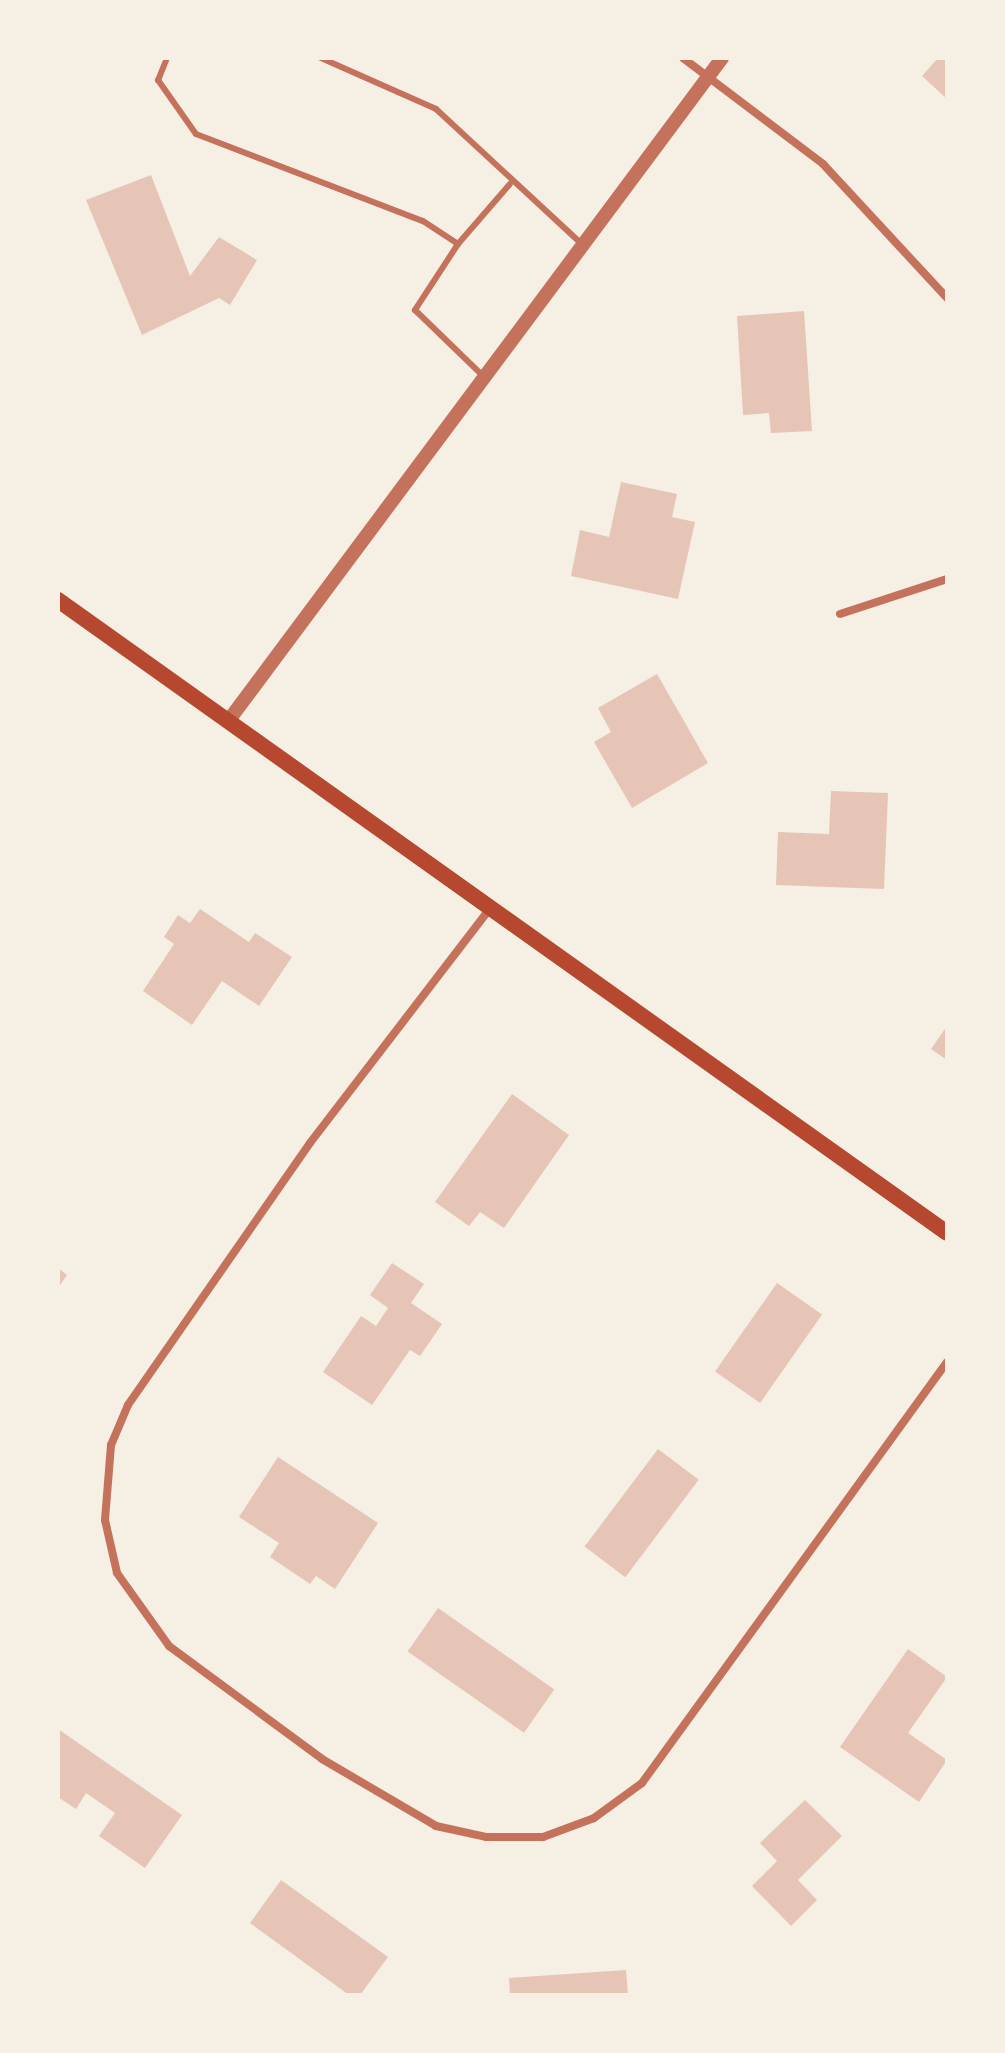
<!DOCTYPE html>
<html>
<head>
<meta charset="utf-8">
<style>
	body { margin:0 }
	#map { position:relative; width:1005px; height:2053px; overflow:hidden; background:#f6efe4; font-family:"Work Sans",sans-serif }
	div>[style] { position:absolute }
	.building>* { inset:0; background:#e6c5b7; transform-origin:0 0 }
	.service>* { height:6px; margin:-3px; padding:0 3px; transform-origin:3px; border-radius:3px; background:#c5725c }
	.minor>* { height:8px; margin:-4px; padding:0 4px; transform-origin:4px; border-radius:4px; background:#c5725c }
	.tertiary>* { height:14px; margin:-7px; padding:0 7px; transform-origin:7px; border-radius:7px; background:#c5725c }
	.secondary>* { height:16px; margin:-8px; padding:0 8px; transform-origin:8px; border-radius:8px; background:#b5482f }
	span { translate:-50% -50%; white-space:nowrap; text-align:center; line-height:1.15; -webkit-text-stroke:7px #f6efe4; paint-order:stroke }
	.frame { position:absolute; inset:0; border:60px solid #f6efe4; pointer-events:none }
</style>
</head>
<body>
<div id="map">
	<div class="building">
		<div style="clip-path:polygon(938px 58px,947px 58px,947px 99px,922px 76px)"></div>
		<div style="clip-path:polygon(151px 175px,190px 276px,219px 237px,257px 260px,230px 305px,219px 298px,142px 335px,86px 200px)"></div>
		<div style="clip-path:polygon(804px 311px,812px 431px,771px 433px,769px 413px,743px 415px,737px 316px)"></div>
		<div style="clip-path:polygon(621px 482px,677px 494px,672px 517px,695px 522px,678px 599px,571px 576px,580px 530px,609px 537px)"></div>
		<div style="clip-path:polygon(657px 674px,708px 763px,632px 808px,594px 742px,611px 732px,598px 708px)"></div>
		<div style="clip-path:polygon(831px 791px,888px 793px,884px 889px,776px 885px,778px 832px,829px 834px)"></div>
		<div style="clip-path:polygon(200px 909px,249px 942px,255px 933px,292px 957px,259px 1006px,222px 981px,192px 1025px,143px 991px,174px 944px,164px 937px,178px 915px,190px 923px)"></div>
		<div style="clip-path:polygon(947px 1026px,947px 1060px,931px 1049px)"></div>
		<div style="clip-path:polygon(512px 1094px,569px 1135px,504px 1228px,480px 1212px,469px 1226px,435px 1202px)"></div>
		<div style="clip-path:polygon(392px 1263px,424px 1284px,411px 1303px,442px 1324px,420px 1356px,410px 1350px,372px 1405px,323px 1372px,361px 1316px,376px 1326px,388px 1308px,370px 1295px)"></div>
		<div style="clip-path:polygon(58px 1268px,67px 1275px,58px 1288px)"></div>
		<div style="left:777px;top:1283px;width:55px;height:108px;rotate:35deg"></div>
		<div style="left:658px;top:1449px;width:51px;height:122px;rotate:37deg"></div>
		<div style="clip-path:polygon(278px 1457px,378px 1523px,335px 1589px,316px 1576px,310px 1584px,270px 1557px,279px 1543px,239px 1517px)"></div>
		<div style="left:438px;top:1608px;width:142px;height:53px;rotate:35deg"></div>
		<div style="clip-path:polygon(908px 1649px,947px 1677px,908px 1733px,947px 1760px,919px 1802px,840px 1747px)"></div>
		<div style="clip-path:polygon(58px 1729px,182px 1815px,145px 1868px,99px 1836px,115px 1813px,86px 1793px,76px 1809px,58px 1797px)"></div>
		<div style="clip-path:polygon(805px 1800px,842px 1836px,798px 1880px,817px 1900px,791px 1926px,752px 1886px,777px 1861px,760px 1843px)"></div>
		<div style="clip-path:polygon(281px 1880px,388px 1957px,360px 1995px,349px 1995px,250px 1923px)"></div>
		<div style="clip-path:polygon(626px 1970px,628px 1995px,510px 1995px,509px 1978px)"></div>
	</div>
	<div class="service">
		<div style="left:167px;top:58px;width:24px;rotate:112deg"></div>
		<div style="left:158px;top:80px;width:66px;rotate:54.9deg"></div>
		<div style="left:196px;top:134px;width:243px;rotate:21deg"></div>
		<div style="left:423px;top:221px;width:42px;rotate:33.3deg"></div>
		<div style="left:458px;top:244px;width:79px;rotate:123.1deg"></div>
		<div style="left:415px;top:310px;width:95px;rotate:44.1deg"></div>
		<div style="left:321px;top:58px;width:126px;rotate:23.9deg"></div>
		<div style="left:436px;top:109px;width:199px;rotate:42.8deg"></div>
		<div style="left:458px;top:244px;width:79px;rotate:-49.1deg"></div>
	</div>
	<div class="minor">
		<div style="left:683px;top:58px;width:176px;rotate:37.1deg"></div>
		<div style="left:823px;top:164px;width:183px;rotate:47.2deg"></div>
		<div style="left:840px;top:614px;width:113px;rotate:-18.1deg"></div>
		<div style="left:488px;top:911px;width:292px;rotate:127.5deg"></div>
		<div style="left:310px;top:1143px;width:319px;rotate:124.8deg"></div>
		<div style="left:128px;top:1405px;width:43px;rotate:113deg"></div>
		<div style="left:111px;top:1445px;width:75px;rotate:94.6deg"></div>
		<div style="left:105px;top:1520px;width:54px;rotate:77.2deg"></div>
		<div style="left:117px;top:1573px;width:90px;rotate:54.5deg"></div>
		<div style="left:169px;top:1646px;width:190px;rotate:36.4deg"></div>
		<div style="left:322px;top:1759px;width:132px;rotate:30.4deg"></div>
		<div style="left:436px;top:1826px;width:51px;rotate:12.4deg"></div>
		<div style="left:486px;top:1837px;width:57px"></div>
		<div style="left:543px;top:1837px;width:54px;rotate:-20.4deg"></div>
		<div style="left:594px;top:1818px;width:59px;rotate:-36.1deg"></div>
		<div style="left:642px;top:1783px;width:520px;rotate:-54.08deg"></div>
	</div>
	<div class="tertiary">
		<div style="left:229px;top:720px;width:825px;rotate:-53.32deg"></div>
	</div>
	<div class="secondary">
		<div style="left:58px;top:600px;width:1091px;rotate:35.45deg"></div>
	</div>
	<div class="frame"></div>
</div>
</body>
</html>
